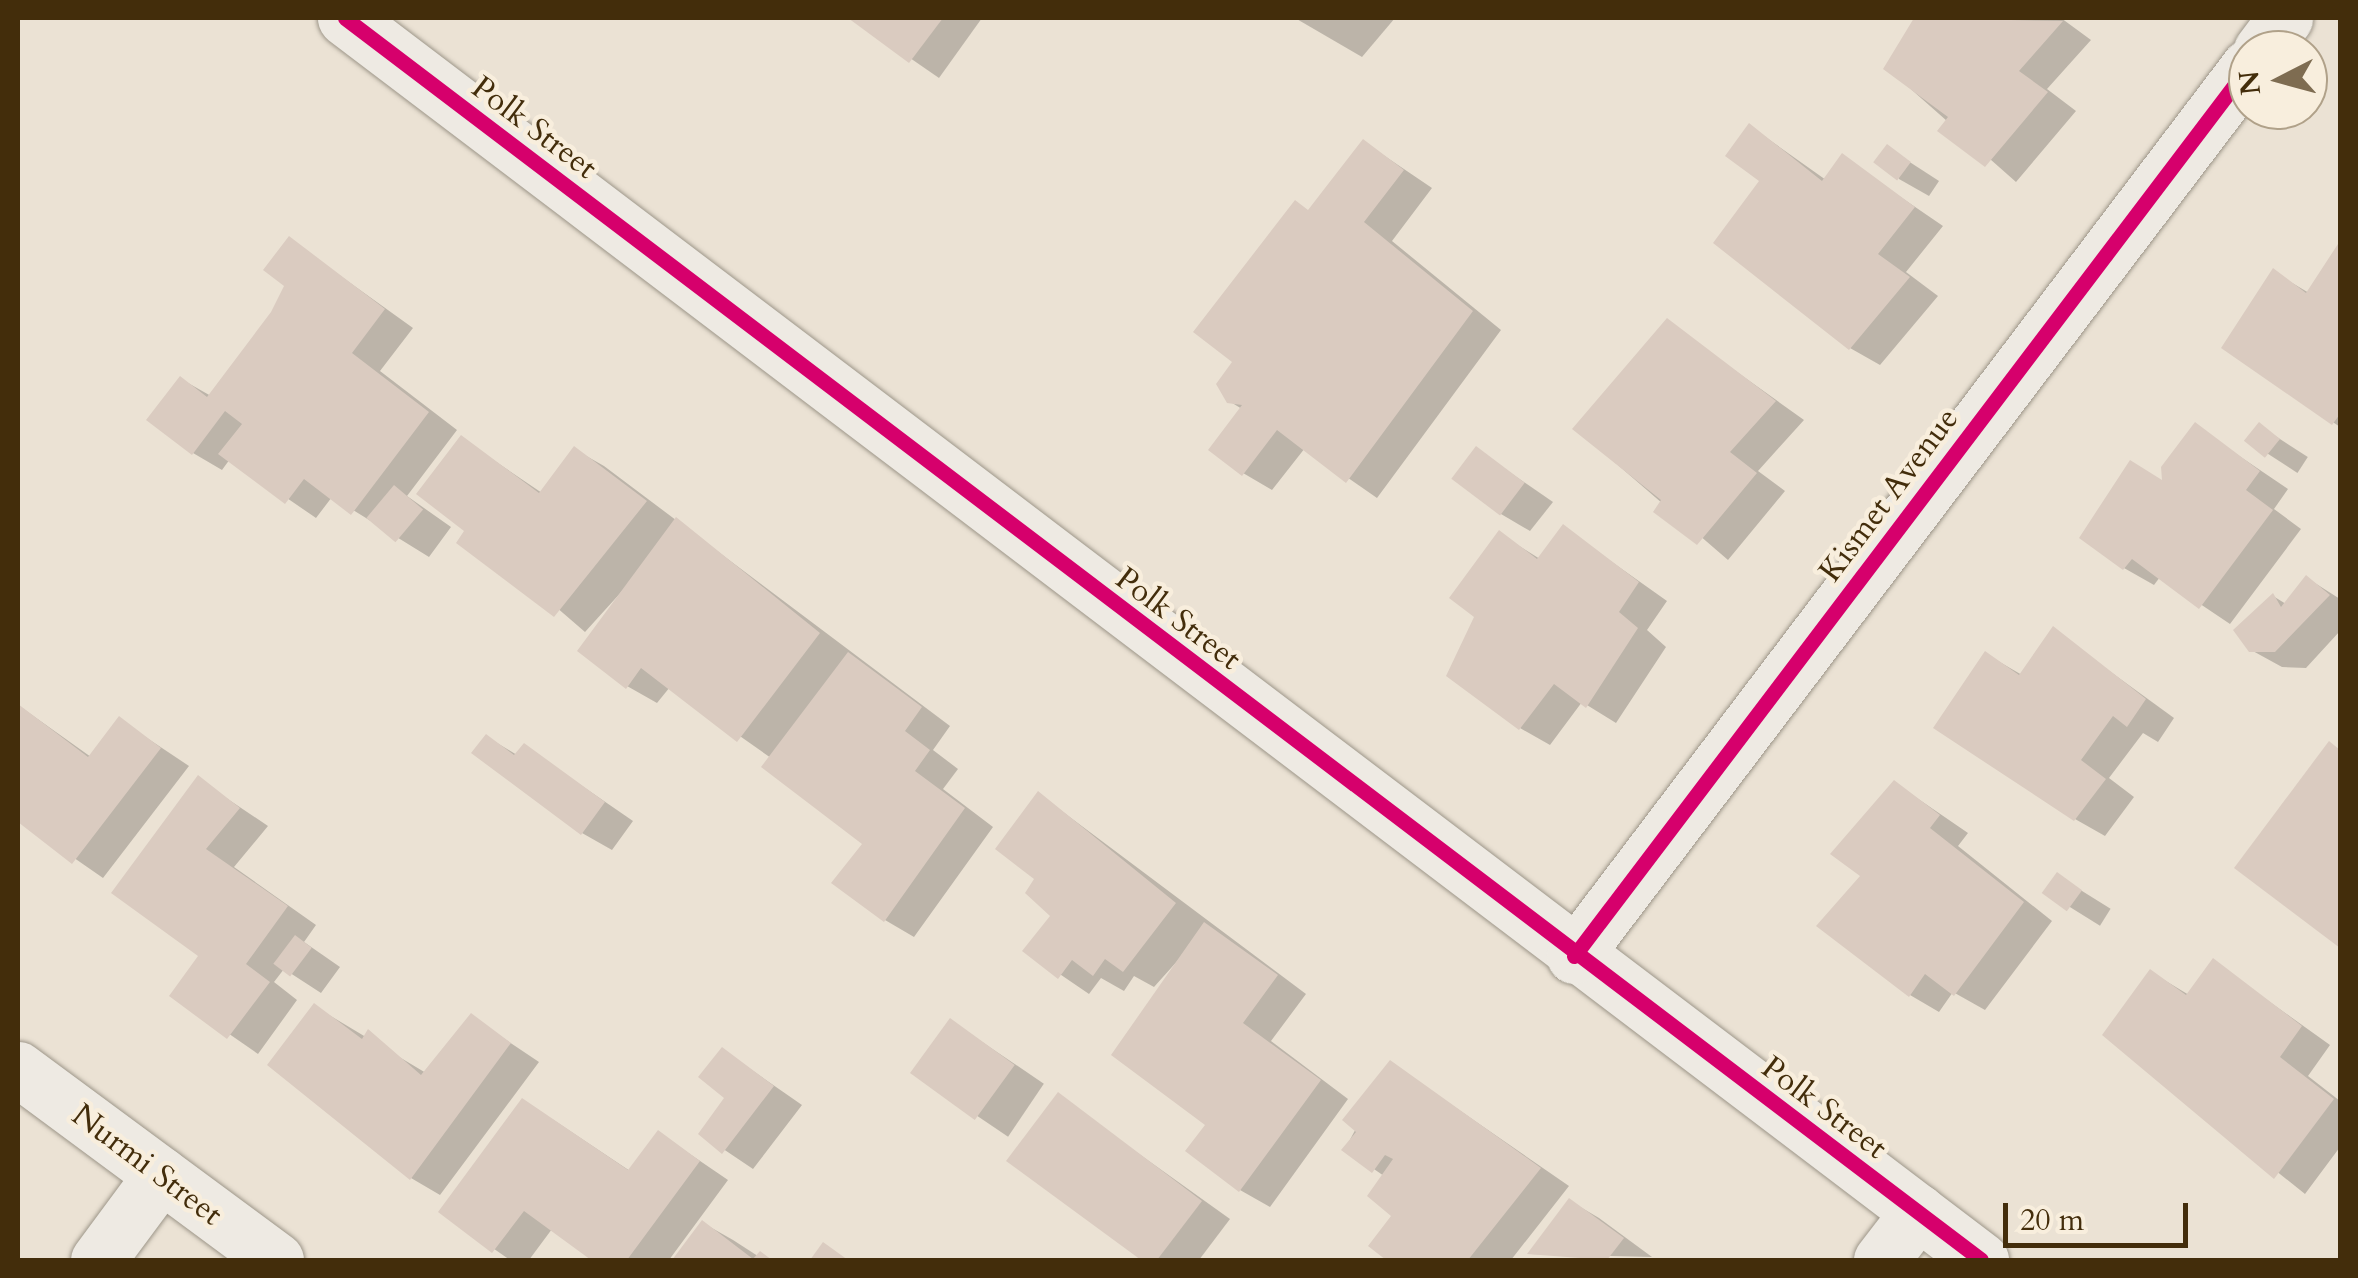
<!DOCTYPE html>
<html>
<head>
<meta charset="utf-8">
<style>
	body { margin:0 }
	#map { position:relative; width:2358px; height:1278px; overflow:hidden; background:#ebe2d4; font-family:Cardo,serif }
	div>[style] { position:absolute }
	.shadow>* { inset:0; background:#0003; transform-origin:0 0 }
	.building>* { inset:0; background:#dacbc0; transform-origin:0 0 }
	.roads { filter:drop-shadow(0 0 2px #9d9689) drop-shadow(0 0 2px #9d9689) }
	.minor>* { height:55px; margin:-27.5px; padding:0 27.5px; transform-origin:27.5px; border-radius:27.5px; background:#eeeae3 }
	.cycleway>* { height:15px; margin:-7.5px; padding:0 7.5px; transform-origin:7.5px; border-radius:7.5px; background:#d6006c }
	span { translate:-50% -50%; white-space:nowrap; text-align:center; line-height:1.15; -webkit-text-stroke:9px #f8eedd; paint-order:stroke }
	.street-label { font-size:32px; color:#432d0b }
	.frame { position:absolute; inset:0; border:20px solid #432d0b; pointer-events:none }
	.north { position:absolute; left:2228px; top:30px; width:100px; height:100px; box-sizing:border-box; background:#f8eedd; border:2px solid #b0a189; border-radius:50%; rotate:264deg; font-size:28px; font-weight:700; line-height:40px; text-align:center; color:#432d0b }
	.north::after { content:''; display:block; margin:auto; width:35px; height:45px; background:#7e6c51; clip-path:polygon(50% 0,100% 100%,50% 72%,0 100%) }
	.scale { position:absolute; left:2003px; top:1203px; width:185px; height:45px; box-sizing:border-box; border:5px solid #432d0b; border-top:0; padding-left:12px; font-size:30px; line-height:35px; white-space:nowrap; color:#432d0b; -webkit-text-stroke:8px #f8eedd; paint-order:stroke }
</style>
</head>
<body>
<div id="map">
	<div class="shadow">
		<div style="clip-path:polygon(852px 18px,982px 18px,939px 78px)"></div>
		<div style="clip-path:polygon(1295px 18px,1395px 18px,1362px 57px)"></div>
		<div style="clip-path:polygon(1925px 18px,2061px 18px,2091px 40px,2047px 89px,2076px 111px,2016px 182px,1887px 68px)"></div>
		<div style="clip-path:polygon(1750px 126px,1826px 180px,1842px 157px,1943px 226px,1906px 272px,1938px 296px,1880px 365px,1850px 348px,1763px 180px)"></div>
		<div style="clip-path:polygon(1364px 142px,1432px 188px,1392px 241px,1501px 330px,1377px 498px,1305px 448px,1272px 490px,1243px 473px,1242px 409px,1229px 401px,1235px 362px,1310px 212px)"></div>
		<div style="clip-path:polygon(1888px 148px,1939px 181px,1929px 196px,1899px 179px)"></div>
		<div style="clip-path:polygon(289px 239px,413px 328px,380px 371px,457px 430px,407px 496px,451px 527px,429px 557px,332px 497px,316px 518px,230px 459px,222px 470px,193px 453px,181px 379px,211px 396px,273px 313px,287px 285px)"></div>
		<div style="clip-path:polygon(2339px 248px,2340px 249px,2340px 427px,2224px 347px,2274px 272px,2309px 293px)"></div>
		<div style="clip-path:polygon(1667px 322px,1804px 420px,1758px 471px,1785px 491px,1728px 560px,1575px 428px)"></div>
		<div style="clip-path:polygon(2195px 426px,2288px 489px,2274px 509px,2301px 529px,2230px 624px,2160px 577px,2154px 585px,2124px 568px)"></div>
		<div style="left:2260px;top:426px;width:57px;height:19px;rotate:33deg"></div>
		<div style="clip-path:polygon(461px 438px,542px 493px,574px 449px,604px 466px,950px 726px,933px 750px,958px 769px,943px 789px,993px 827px,914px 937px,885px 920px,866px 843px,771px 758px,670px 687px,657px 703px,627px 686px,634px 578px,585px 632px,467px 530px)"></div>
		<div style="clip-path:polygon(1476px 449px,1553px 502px,1530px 531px,1501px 514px)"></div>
		<div style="clip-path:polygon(1564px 528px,1667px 601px,1647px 630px,1666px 647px,1616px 723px,1582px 702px,1550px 745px,1520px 728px,1477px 617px,1500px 534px,1540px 559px)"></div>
		<div style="clip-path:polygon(2307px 578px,2340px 599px,2340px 631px,2306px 668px,2282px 667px,2251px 650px,2273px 596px,2286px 604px)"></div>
		<div style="clip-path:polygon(2053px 630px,2174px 718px,2158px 742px,2143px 733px,2109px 778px,2134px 797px,2105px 836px,2075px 819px,1986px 654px,2022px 675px)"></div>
		<div style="clip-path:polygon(18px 705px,91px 757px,120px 720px,189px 766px,103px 878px,18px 819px)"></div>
		<div style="clip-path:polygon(487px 737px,517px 755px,524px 746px,633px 821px,612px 850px,582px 833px)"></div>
		<div style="clip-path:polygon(2329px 745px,2340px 751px,2340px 945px,2238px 868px)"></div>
		<div style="clip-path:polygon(198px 779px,268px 826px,234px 867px,316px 925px,304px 942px,340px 967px,321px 993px,284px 969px,274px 982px,297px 1000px,258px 1054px,173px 995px,201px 955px)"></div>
		<div style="clip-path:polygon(1895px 783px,1968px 833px,1958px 846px,2052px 921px,1985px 1010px,1953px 992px,1939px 1012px,1910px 995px)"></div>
		<div style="clip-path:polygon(1039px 794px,1306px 994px,1271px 1041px,1348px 1099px,1270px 1207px,1240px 1190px,1209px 1124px,1189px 948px,1154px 987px,1134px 976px,1124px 991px,1101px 978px,1089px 994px,1026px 951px,1053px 916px,1038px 879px)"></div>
		<div style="left:2058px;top:876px;width:62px;height:20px;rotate:32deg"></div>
		<div style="clip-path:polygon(2214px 962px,2330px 1045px,2308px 1076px,2340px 1101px,2340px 1147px,2305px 1194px,2105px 1034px,2151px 972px,2189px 995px)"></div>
		<div style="clip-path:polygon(314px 1006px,426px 1073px,472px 1017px,539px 1062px,440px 1195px,411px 1178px)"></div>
		<div style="left:951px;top:1021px;width:112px;height:64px;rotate:34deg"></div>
		<div style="clip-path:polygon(723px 1050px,802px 1105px,753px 1169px,701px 1134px,728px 1097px)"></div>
		<div style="clip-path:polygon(1391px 1063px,1569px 1186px,1511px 1260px,1390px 1260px,1371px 1246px,1395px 1215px,1384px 1176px,1345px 1149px)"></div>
		<div style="clip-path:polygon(1058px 1096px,1230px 1219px,1199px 1260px,1145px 1260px,1010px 1160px)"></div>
		<div style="clip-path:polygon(552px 1119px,630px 1171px,659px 1133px,728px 1180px,669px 1260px,595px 1260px,552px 1229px,529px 1260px,510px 1260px,441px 1212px)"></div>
		<div style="clip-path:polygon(1570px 1201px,1599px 1218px,1652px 1257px,1530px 1254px)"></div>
		<div style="clip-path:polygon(703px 1223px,733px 1240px,764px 1260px,675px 1260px)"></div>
	</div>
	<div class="building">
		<div style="clip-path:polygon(848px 18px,943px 18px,909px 63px)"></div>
		<div style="clip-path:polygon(1914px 18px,2063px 21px,2019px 71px,2048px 92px,1985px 167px,1937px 131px,1948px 117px,1883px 69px)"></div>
		<div style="clip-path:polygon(1749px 123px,1822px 181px,1842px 153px,1915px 207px,1878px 254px,1910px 277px,1849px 350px,1713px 243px,1759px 181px,1725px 156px)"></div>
		<div style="clip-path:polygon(1363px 139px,1404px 170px,1364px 222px,1473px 311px,1346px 483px,1277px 430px,1242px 476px,1208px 450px,1242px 405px,1227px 403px,1216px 384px,1232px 362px,1193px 332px,1295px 200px,1308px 210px)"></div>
		<div style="left:1887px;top:144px;width:30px;height:23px;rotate:37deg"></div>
		<div style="clip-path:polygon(289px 236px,385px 309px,352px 353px,429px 412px,351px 515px,304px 479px,285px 504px,218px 454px,242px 424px,225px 411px,192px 455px,146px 420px,180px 376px,207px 397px,271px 312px,284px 286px,263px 270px)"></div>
		<div style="clip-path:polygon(2338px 244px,2340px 414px,2332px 425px,2221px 348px,2273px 268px,2306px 293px)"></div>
		<div style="clip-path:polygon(1667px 318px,1776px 401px,1730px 452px,1757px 473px,1697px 545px,1653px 512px,1661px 500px,1572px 429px)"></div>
		<div style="clip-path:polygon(2195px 422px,2260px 471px,2246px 490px,2273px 510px,2199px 609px,2132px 559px,2123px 570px,2079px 538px,2130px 460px,2162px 480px,2161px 467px)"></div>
		<div style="left:2259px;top:422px;width:27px;height:24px;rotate:39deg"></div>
		<div style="clip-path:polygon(461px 435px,539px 493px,574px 446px,647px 501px,554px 617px,456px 543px,464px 531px,416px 494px)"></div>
		<div style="left:1476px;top:446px;width:61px;height:41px;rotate:37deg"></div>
		<div style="left:394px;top:485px;width:38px;height:43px;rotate:40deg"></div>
		<div style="clip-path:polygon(676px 517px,820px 633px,737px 742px,641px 668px,626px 689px,577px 651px)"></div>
		<div style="clip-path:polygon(1563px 524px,1639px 582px,1619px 612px,1638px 628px,1586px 708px,1554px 684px,1519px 730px,1446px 676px,1474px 617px,1449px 598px,1499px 530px,1537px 559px)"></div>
		<div style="clip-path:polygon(2306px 575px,2330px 595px,2275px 652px,2249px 652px,2233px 630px,2273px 593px,2281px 607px)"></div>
		<div style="clip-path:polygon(2053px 626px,2146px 699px,2127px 727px,2113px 716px,2081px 760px,2106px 779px,2074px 821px,1933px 728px,1985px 651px,2019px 675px)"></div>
		<div style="clip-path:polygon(848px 652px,922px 707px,905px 731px,930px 750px,915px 771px,965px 808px,884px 922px,831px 883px,862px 844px,761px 767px)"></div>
		<div style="clip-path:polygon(18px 704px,88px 757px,119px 716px,161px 748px,72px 864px,18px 822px)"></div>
		<div style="clip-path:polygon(486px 734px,514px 755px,524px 743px,605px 802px,581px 835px,471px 753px)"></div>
		<div style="clip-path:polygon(2329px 741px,2340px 750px,2340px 948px,2234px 868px)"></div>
		<div style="clip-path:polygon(198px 775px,240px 808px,206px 849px,288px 906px,246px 964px,270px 982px,227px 1039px,169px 996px,198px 956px,111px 893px)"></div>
		<div style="clip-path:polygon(1894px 780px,1940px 815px,1930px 828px,2024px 902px,1954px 996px,1925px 974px,1909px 997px,1816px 926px,1860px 876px,1830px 854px)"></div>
		<div style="clip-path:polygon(1038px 791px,1176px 903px,1123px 972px,1105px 959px,1093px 976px,1072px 960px,1058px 979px,1022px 951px,1050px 916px,1025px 893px,1034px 879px,995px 849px)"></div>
		<div style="left:2057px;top:872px;width:31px;height:26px;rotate:36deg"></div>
		<div style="clip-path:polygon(1204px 922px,1278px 975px,1243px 1023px,1321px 1080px,1239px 1192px,1185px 1151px,1205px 1125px,1111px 1055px)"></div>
		<div style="left:295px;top:935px;width:21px;height:36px;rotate:37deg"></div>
		<div style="clip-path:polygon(2213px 958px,2302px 1026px,2280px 1057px,2334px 1099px,2274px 1179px,2102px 1035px,2150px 969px,2186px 995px)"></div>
		<div style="clip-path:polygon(314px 1003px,362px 1039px,368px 1029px,421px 1075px,471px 1013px,511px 1043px,410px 1180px,267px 1065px)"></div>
		<div style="left:950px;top:1018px;width:80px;height:68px;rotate:36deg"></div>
		<div style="clip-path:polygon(722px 1047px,774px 1086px,722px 1154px,698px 1134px,724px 1098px,698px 1077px)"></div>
		<div style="clip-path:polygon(1390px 1060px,1541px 1168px,1468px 1260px,1386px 1260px,1368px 1246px,1391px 1216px,1367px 1196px,1393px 1159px,1385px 1155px,1372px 1173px,1341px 1150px,1356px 1132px,1342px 1120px)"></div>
		<div style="clip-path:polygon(1058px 1092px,1202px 1201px,1157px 1260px,1141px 1260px,1006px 1161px)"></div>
		<div style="clip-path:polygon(522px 1098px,628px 1170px,658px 1130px,700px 1161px,627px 1260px,591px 1260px,524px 1211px,492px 1253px,438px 1212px)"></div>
		<div style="clip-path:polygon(1569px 1198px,1624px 1238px,1607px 1260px,1527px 1254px)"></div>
		<div style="clip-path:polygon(702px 1220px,753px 1259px,760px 1251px,772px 1260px,672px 1260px)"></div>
		<div style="clip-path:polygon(823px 1242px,848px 1260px,810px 1260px)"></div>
	</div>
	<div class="roads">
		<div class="minor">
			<div style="left:345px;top:18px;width:2054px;rotate:37.2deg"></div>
			<div style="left:2261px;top:50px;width:40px;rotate:-53deg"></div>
			<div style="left:1574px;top:956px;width:1116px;rotate:-52.83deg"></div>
			<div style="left:18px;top:1069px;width:321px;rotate:36.5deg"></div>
			<div style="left:98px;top:1260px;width:106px;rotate:-53.5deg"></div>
			<div style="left:1881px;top:1260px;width:61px;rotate:-52.4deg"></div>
		</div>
	</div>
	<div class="cycleway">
		<div style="left:345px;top:18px;width:2054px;rotate:37.2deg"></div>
		<div style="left:1574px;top:956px;width:1116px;rotate:-52.83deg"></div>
	</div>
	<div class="street-label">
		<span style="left:534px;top:128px;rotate:37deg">Polk Street</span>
		<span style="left:1889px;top:495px;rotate:-53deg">Kismet Avenue</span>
		<span style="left:1178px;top:619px;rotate:37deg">Polk Street</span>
		<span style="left:1824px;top:1108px;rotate:37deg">Polk Street</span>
		<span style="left:147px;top:1165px;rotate:37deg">Nurmi Street</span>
	</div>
	<div class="frame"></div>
	<div class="north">N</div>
	<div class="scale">20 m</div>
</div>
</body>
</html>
